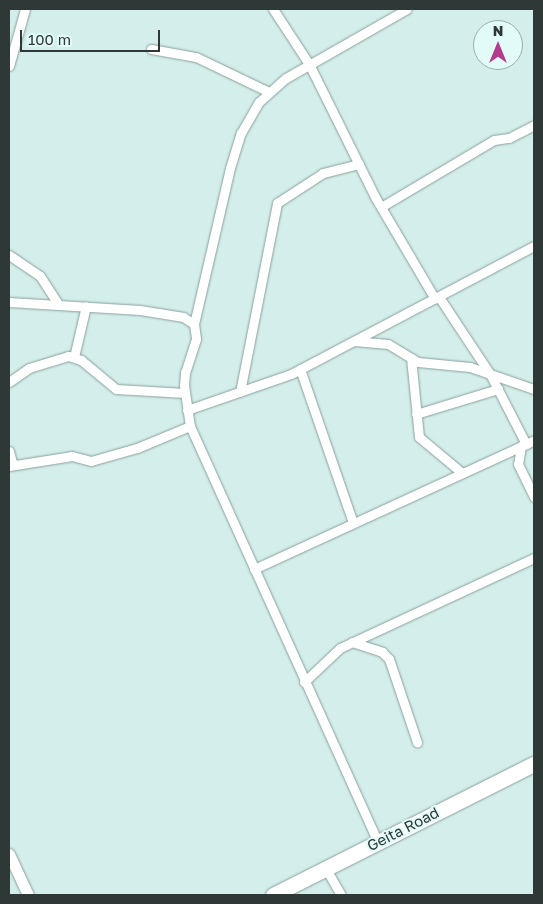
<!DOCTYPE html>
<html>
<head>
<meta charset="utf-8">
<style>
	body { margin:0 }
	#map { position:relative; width:543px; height:904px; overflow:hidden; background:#d4eeeb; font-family:"Golos Text",sans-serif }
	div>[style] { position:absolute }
	.roads { filter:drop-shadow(0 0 1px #89a09e) drop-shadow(0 0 1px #89a09e) }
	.minor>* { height:9px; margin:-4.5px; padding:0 4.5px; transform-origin:4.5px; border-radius:4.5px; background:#fff }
	.tertiary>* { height:11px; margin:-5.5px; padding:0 5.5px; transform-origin:5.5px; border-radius:5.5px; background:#fff }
	.trunk>* { height:15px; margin:-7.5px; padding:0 7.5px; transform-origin:7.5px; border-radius:7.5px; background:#fff }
	span { translate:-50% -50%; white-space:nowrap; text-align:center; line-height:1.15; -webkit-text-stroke:4px #e2fbf9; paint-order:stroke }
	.street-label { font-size:15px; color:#2e3837 }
	.frame { position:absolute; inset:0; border:10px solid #2e3837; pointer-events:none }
	.north { position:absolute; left:473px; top:20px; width:50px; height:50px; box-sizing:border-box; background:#e2fbf9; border:1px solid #9aadab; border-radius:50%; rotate:0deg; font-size:14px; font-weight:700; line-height:20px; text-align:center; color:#2e3837 }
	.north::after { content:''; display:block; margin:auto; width:18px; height:22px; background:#b43a8d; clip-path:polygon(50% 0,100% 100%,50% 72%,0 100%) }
	.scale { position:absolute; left:20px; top:30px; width:140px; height:22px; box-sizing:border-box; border:2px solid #2e3837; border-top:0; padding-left:6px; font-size:15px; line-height:18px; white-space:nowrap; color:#2e3837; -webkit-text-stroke:4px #e2fbf9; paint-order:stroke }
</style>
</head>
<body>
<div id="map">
	<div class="roads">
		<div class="minor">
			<div style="left:273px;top:9px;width:66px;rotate:56.8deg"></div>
			<div style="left:309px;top:64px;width:148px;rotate:63.6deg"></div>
			<div style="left:375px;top:197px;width:118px;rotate:59.5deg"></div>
			<div style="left:151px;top:49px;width:46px;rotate:10.1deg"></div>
			<div style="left:196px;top:57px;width:81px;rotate:25.6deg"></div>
			<div style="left:9px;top:66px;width:59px;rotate:-74.3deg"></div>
			<div style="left:381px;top:207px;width:131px;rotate:-30.7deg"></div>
			<div style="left:494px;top:140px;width:15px;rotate:-8deg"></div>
			<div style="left:509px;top:138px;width:28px;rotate:-27deg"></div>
			<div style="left:9px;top:255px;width:37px;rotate:34deg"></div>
			<div style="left:40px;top:276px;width:33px;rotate:57deg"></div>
			<div style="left:439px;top:297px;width:92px;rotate:56.5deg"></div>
			<div style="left:490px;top:374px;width:79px;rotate:62.8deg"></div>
			<div style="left:9px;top:302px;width:131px;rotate:3.5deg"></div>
			<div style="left:140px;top:310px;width:44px;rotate:9.2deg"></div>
			<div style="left:183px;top:317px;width:13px;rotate:32deg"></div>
			<div style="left:194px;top:324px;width:15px;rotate:82deg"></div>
			<div style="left:196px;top:339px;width:35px;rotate:108deg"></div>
			<div style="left:185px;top:372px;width:13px;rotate:94deg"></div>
			<div style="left:184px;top:385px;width:41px;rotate:81.7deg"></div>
			<div style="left:190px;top:426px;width:457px;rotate:65.7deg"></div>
			<div style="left:194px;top:324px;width:160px;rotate:-77deg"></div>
			<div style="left:230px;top:168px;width:37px;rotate:-73deg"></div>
			<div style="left:241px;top:133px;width:36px;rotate:-60deg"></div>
			<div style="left:259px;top:102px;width:36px;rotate:-42deg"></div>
			<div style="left:286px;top:78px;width:139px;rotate:-29.7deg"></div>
			<div style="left:354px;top:341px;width:34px;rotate:5deg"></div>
			<div style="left:388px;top:344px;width:35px;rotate:31deg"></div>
			<div style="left:418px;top:362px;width:52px;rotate:5.5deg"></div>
			<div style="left:470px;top:367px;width:68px;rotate:19deg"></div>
			<div style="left:74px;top:357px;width:52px;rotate:-76.8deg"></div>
			<div style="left:411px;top:358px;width:79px;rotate:84.2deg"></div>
			<div style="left:419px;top:437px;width:56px;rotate:39.9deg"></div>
			<div style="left:300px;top:369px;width:163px;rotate:71deg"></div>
			<div style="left:9px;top:382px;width:24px;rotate:-35deg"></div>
			<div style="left:29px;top:368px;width:41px;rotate:-17.1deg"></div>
			<div style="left:68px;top:356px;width:14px;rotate:17deg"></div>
			<div style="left:81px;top:360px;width:45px;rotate:39.6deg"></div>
			<div style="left:116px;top:389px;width:69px;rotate:3.3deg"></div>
			<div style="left:240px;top:392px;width:193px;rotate:-78.9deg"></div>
			<div style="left:277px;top:203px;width:55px;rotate:-33.1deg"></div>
			<div style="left:323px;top:173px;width:37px;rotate:-14deg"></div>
			<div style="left:187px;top:410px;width:110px;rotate:-19.1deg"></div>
			<div style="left:291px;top:374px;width:275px;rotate:-27.8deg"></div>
			<div style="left:416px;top:414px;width:86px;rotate:-17deg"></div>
			<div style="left:521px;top:446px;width:18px;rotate:99deg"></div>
			<div style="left:518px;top:464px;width:37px;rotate:64deg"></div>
			<div style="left:9px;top:451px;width:11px;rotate:75deg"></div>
			<div style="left:12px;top:462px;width:5px;rotate:127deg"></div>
			<div style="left:9px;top:466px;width:64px;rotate:-9deg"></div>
			<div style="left:72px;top:456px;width:20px;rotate:15deg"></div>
			<div style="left:91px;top:461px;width:48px;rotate:-15.8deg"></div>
			<div style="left:137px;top:448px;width:57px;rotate:-22.5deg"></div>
			<div style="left:254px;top:569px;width:308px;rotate:-24.7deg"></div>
			<div style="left:352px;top:642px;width:32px;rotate:18deg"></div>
			<div style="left:382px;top:652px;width:10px;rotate:45deg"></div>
			<div style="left:389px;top:659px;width:88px;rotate:71.4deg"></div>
			<div style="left:304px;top:682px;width:50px;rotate:-43.4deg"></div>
			<div style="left:340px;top:648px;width:214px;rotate:-24.9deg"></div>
			<div style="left:326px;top:869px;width:30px;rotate:60deg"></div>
		</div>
		<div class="tertiary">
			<div style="left:9px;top:854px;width:45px;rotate:65.1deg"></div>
		</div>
		<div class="trunk">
			<div style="left:273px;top:895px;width:292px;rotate:-26.7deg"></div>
		</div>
	</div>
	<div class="street-label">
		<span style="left:403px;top:829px;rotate:-27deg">Geita Road</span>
	</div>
	<div class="frame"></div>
	<div class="north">N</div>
	<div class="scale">100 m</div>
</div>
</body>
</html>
